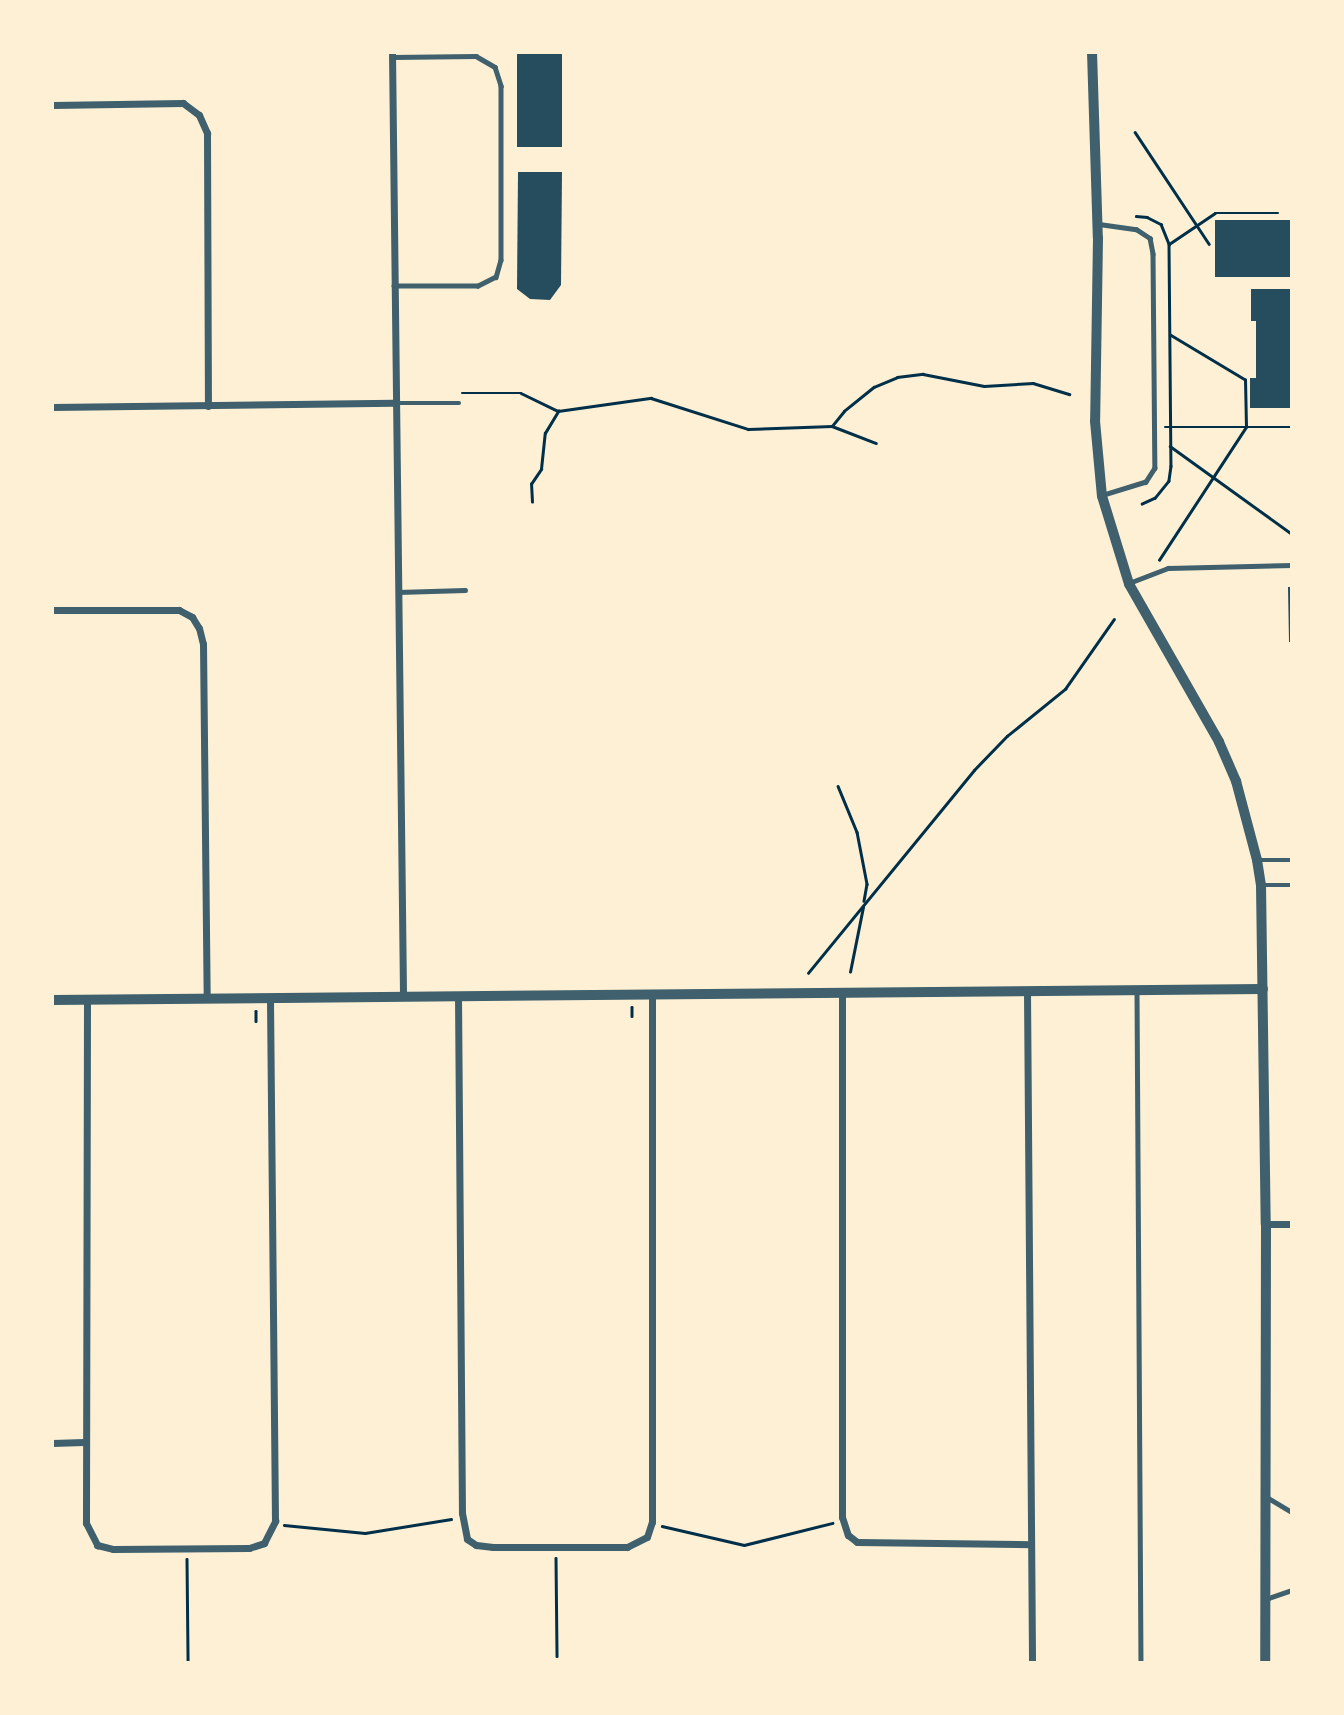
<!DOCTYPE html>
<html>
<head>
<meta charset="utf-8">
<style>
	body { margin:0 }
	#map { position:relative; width:1344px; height:1715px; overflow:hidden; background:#fdf0d5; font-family:"PT Serif",serif }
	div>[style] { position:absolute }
	.building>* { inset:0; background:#264d5e; transform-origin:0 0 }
	.path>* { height:2.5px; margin:-1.25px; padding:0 1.25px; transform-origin:1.25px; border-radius:1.25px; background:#003049 }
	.service>* { height:4.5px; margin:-2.25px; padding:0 2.25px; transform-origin:2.25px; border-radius:2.25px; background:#3f606c }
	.minor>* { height:7px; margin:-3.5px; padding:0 3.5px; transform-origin:3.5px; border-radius:3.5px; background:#3f606c }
	.tertiary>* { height:10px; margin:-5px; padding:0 5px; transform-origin:5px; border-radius:5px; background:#3f606c }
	span { translate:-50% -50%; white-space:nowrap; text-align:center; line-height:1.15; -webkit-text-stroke:7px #fdf0d5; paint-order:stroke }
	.frame { position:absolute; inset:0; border:54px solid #fdf0d5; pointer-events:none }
</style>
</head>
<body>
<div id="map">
	<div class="building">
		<div style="left:517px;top:52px;width:45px;height:95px"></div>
		<div style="clip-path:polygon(518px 172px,562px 172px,561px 285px,550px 300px,530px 299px,517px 289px)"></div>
		<div style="left:1215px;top:220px;width:77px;height:57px"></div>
		<div style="clip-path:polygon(1251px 289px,1292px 289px,1292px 408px,1250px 408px,1250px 378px,1256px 378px,1256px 321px,1251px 321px)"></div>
		<div style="clip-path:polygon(1288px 587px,1292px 587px,1292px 642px,1289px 642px)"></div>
	</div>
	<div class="path">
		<div style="left:1135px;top:132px;width:134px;rotate:56.5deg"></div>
		<div style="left:1136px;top:216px;width:11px;rotate:5deg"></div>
		<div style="left:1147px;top:217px;width:16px;rotate:27deg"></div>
		<div style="left:1161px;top:224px;width:22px;rotate:68deg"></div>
		<div style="left:1169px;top:244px;width:222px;rotate:89.5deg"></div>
		<div style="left:1171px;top:466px;width:15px;rotate:98deg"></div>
		<div style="left:1169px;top:481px;width:22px;rotate:129deg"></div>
		<div style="left:1155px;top:498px;width:14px;rotate:155deg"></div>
		<div style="left:1169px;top:244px;width:55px;rotate:-34deg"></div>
		<div style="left:1215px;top:213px;width:63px"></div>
		<div style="left:462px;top:393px;width:59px"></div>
		<div style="left:521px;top:393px;width:41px;rotate:25.9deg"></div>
		<div style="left:558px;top:411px;width:94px;rotate:-8deg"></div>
		<div style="left:651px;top:398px;width:102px;rotate:17.7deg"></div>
		<div style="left:748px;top:429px;width:84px;rotate:-2deg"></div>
		<div style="left:832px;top:426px;width:47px;rotate:21.1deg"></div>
		<div style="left:832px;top:426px;width:19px;rotate:-51deg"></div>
		<div style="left:844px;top:411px;width:38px;rotate:-39deg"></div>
		<div style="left:874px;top:387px;width:25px;rotate:-23deg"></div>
		<div style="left:897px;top:377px;width:26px;rotate:-7deg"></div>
		<div style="left:923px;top:374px;width:62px;rotate:11.1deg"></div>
		<div style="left:984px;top:386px;width:49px;rotate:-3.5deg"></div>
		<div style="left:1033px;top:383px;width:38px;rotate:17deg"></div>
		<div style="left:1165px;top:427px;width:127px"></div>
		<div style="left:1170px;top:446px;width:150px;rotate:35.8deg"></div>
		<div style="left:532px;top:502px;width:18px;rotate:-93deg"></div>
		<div style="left:531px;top:484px;width:18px;rotate:-56deg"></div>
		<div style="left:541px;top:469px;width:36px;rotate:-84deg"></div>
		<div style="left:545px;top:433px;width:26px;rotate:-59deg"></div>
		<div style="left:1159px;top:560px;width:159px;rotate:-56.8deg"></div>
		<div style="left:1246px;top:427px;width:47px;rotate:-91.2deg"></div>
		<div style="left:1245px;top:380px;width:87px;rotate:-149deg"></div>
		<div style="left:838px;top:786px;width:50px;rotate:67.6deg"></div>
		<div style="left:857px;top:832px;width:53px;rotate:79.1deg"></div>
		<div style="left:867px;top:884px;width:17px;rotate:100deg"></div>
		<div style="left:850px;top:972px;width:66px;rotate:-78.7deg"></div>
		<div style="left:808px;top:973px;width:262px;rotate:-50.7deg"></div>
		<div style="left:974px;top:770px;width:47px;rotate:-45.9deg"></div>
		<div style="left:1007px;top:736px;width:75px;rotate:-39deg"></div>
		<div style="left:1065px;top:689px;width:85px;rotate:-55deg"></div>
		<div style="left:632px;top:1007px;width:9px;rotate:90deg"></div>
		<div style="left:256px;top:1011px;width:10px;rotate:90deg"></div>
		<div style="left:284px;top:1525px;width:81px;rotate:5.6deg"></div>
		<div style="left:365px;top:1533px;width:87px;rotate:-9.2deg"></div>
		<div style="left:662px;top:1526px;width:84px;rotate:13deg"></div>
		<div style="left:744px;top:1545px;width:91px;rotate:-14deg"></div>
		<div style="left:556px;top:1558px;width:98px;rotate:89.4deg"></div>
		<div style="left:187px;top:1559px;width:103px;rotate:89.4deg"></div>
		<div style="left:1291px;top:1655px;width:1px"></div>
		<div style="left:1228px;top:1662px;width:11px"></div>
	</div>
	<div class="service">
		<div style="left:392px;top:57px;width:84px;rotate:-0.7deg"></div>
		<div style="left:476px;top:56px;width:22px;rotate:30deg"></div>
		<div style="left:495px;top:67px;width:20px;rotate:72deg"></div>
		<div style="left:501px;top:86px;width:174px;rotate:90deg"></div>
		<div style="left:501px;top:260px;width:18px;rotate:106deg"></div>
		<div style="left:496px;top:277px;width:20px;rotate:153deg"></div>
		<div style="left:478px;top:286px;width:84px;rotate:180deg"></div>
		<div style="left:1099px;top:224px;width:37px;rotate:8deg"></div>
		<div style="left:1136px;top:229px;width:17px;rotate:33deg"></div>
		<div style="left:1150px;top:238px;width:16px;rotate:79deg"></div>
		<div style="left:1153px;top:254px;width:214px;rotate:89.5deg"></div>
		<div style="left:1155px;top:468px;width:17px;rotate:123deg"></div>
		<div style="left:1146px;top:482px;width:44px;rotate:162.8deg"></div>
		<div style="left:395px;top:403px;width:64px"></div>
		<div style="left:1129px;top:583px;width:42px;rotate:-21deg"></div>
		<div style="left:1168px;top:568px;width:124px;rotate:-1.4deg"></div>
		<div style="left:398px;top:592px;width:67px;rotate:-1.7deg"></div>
		<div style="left:1258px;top:860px;width:34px"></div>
		<div style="left:1262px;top:885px;width:30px"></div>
		<div style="left:1137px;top:991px;width:671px;rotate:89.66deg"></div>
		<div style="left:1265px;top:1496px;width:31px;rotate:31deg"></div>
		<div style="left:1266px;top:1599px;width:28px;rotate:-19deg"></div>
	</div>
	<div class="minor">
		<div style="left:392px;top:52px;width:943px;rotate:89.33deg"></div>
		<div style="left:52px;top:105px;width:131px;rotate:-0.9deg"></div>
		<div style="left:183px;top:103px;width:20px;rotate:37deg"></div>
		<div style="left:199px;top:115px;width:20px;rotate:66deg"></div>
		<div style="left:207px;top:133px;width:273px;rotate:89.8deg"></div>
		<div style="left:52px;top:407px;width:342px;rotate:-0.7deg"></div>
		<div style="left:52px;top:610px;width:127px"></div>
		<div style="left:179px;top:610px;width:15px;rotate:28deg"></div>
		<div style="left:192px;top:617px;width:13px;rotate:58deg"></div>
		<div style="left:199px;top:628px;width:16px;rotate:76deg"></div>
		<div style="left:203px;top:644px;width:355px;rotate:89.4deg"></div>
		<div style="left:1027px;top:991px;width:671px;rotate:89.57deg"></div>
		<div style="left:842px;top:992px;width:525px;rotate:90deg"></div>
		<div style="left:842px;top:1517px;width:19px;rotate:72deg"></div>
		<div style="left:848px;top:1535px;width:11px;rotate:38deg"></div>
		<div style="left:857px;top:1542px;width:174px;rotate:0.7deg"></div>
		<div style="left:458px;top:995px;width:518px;rotate:89.56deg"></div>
		<div style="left:462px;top:1513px;width:26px;rotate:79deg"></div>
		<div style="left:467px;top:1539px;width:11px;rotate:34deg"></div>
		<div style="left:476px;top:1545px;width:17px;rotate:7deg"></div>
		<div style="left:493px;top:1547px;width:134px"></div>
		<div style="left:627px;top:1547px;width:22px;rotate:-27deg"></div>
		<div style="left:647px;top:1537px;width:16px;rotate:-72deg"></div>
		<div style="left:652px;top:1522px;width:529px;rotate:-90deg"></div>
		<div style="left:87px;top:1000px;width:523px;rotate:90.11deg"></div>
		<div style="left:86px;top:1523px;width:25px;rotate:63deg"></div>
		<div style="left:97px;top:1545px;width:16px;rotate:14deg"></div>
		<div style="left:113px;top:1549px;width:136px;rotate:-0.4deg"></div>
		<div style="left:249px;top:1548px;width:16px;rotate:-18deg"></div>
		<div style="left:264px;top:1543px;width:25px;rotate:-63deg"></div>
		<div style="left:275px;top:1521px;width:524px;rotate:-90.55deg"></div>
		<div style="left:1266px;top:1224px;width:26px"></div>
		<div style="left:52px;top:1443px;width:32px;rotate:-2deg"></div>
	</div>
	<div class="tertiary">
		<div style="left:1092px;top:52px;width:186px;rotate:88.2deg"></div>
		<div style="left:1098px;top:238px;width:183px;rotate:90.9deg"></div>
		<div style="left:1095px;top:421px;width:75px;rotate:84.7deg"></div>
		<div style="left:1102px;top:496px;width:92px;rotate:72.9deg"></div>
		<div style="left:1129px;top:584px;width:182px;rotate:60.3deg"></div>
		<div style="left:1219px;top:742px;width:43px;rotate:66.4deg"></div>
		<div style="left:1236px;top:781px;width:82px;rotate:75.1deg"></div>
		<div style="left:1257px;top:860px;width:25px;rotate:81deg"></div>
		<div style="left:1261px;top:885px;width:339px;rotate:89.2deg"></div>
		<div style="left:1266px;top:1224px;width:438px;rotate:90.1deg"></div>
		<div style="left:52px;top:1000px;width:1211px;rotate:-0.52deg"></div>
	</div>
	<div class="frame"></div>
</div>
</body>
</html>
